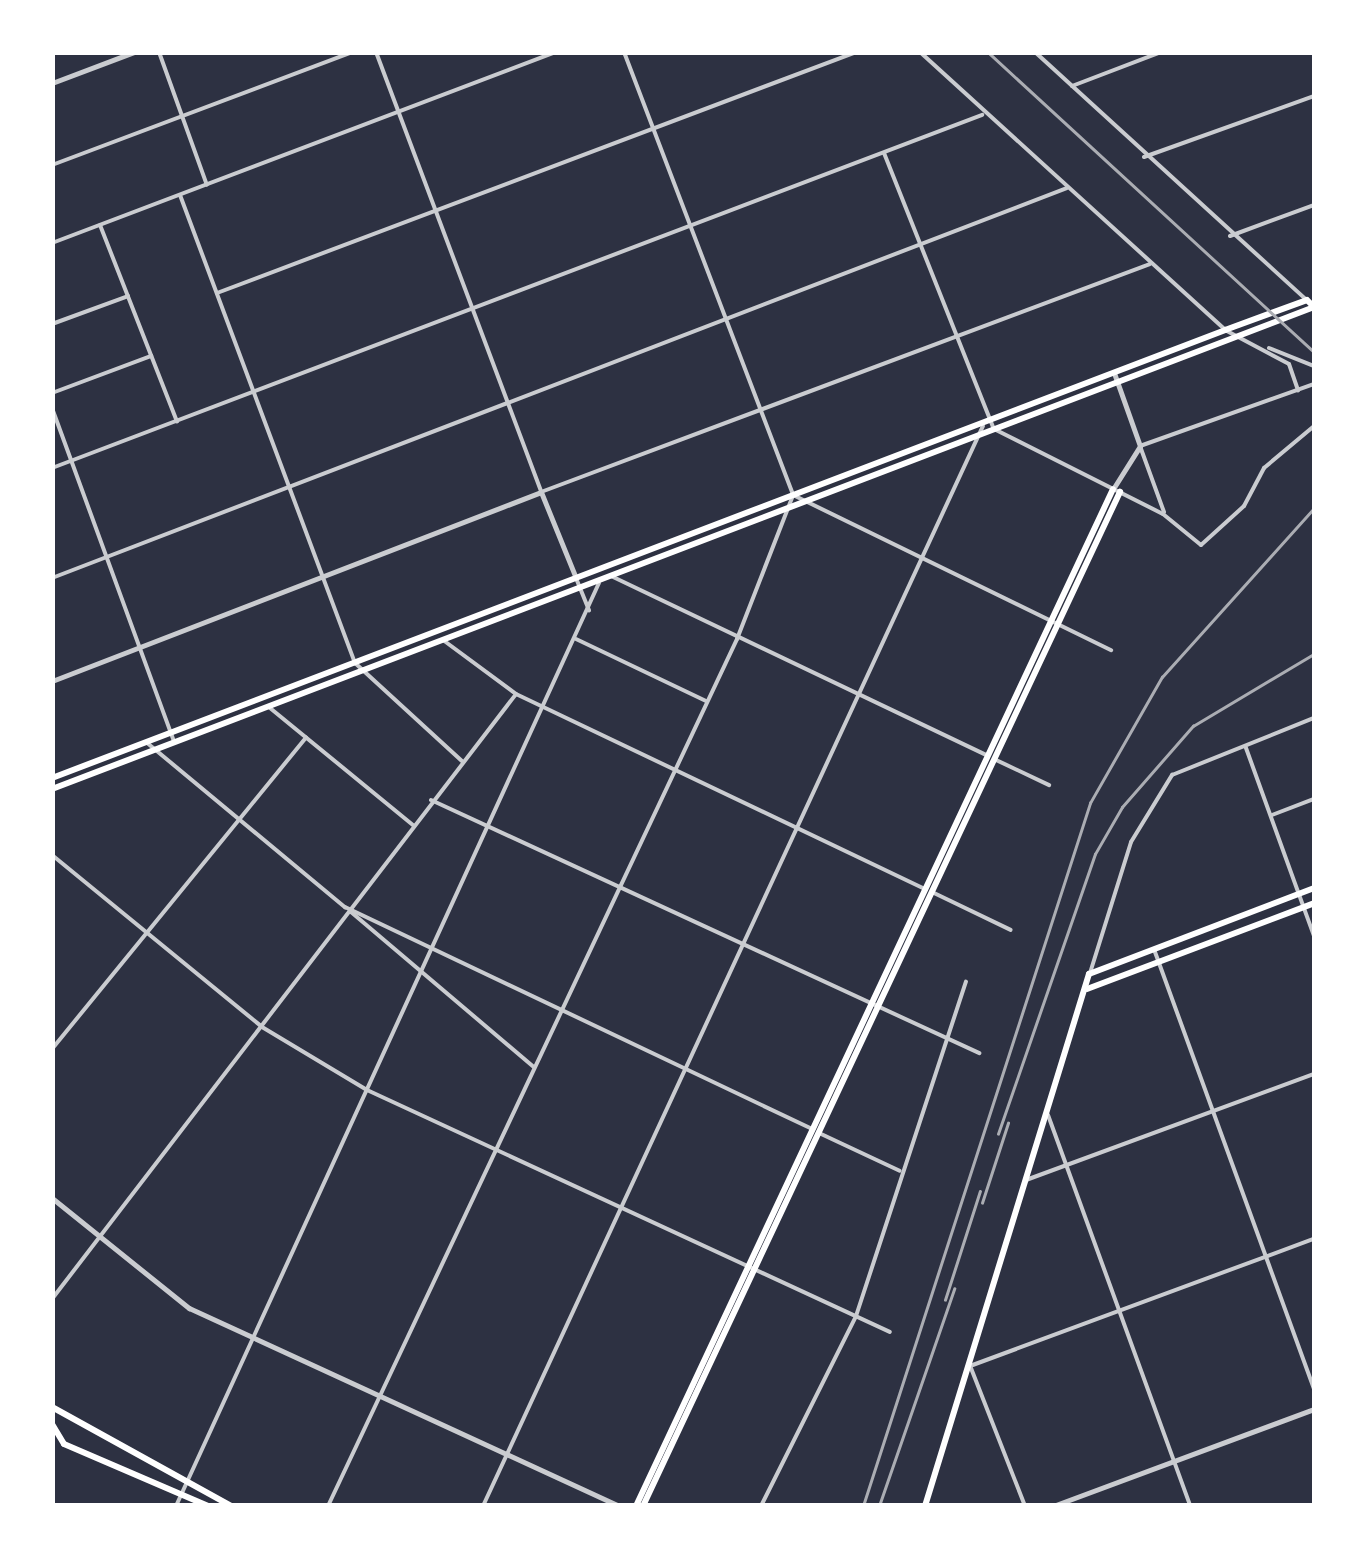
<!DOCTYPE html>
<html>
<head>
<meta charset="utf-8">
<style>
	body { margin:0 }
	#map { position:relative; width:1367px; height:1558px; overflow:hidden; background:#2d3142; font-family:"PT Sans Narrow",sans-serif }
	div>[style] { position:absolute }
	.minor>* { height:4px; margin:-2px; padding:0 2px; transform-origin:2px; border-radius:2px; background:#caccd0 }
	.tertiary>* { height:5px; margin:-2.5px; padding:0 2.5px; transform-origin:2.5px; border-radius:2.5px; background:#caccd0 }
	.secondary>* { height:6px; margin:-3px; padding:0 3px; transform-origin:3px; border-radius:3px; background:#fff }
	.primary>* { height:6px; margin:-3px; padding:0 3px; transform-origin:3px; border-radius:3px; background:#fff }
	.rail>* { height:2.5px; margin:-1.25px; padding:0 1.25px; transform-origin:1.25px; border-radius:1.25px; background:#abadb3 }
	span { translate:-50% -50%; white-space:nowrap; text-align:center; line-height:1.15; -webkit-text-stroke:8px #fff; paint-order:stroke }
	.frame { position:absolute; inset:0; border:55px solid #fff; pointer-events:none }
</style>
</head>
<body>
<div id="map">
	<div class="minor">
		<div style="left:159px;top:52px;width:141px;rotate:70.2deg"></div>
		<div style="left:376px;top:52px;width:470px;rotate:69.4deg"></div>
		<div style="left:541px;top:492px;width:650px;rotate:-20.53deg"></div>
		<div style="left:624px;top:52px;width:474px;rotate:69.1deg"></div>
		<div style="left:793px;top:495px;width:354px;rotate:26deg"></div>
		<div style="left:920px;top:52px;width:413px;rotate:42.3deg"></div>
		<div style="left:1225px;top:330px;width:72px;rotate:28deg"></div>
		<div style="left:1289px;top:364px;width:28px;rotate:71deg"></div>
		<div style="left:1035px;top:52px;width:368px;rotate:42.4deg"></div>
		<div style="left:1072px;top:86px;width:95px;rotate:-20.9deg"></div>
		<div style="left:884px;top:153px;width:297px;rotate:68.3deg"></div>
		<div style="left:994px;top:429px;width:189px;rotate:26.7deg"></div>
		<div style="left:1163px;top:514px;width:49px;rotate:39.2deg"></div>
		<div style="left:1201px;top:545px;width:58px;rotate:-42.2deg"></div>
		<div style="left:1244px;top:506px;width:43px;rotate:-62.2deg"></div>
		<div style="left:1264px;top:468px;width:65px;rotate:-40deg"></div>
		<div style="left:1144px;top:157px;width:181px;rotate:-19.7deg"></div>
		<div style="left:52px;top:165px;width:322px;rotate:-20.6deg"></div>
		<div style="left:180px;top:195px;width:500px;rotate:69.5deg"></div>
		<div style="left:355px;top:663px;width:145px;rotate:42.5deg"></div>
		<div style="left:100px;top:225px;width:211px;rotate:68.6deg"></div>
		<div style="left:1230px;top:236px;width:90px;rotate:-20.3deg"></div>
		<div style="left:52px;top:243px;width:539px;rotate:-20.76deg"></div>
		<div style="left:217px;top:293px;width:683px;rotate:-20.66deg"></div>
		<div style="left:52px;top:324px;width:81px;rotate:-20.2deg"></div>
		<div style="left:1269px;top:348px;width:48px;rotate:21.8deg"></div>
		<div style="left:52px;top:393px;width:106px;rotate:-20.5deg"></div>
		<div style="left:52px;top:408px;width:356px;rotate:69.9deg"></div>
		<div style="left:52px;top:468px;width:995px;rotate:-20.79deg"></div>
		<div style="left:1164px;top:512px;width:70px;rotate:-110deg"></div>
		<div style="left:1140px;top:446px;width:185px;rotate:-19.6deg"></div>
		<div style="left:611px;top:576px;width:416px;rotate:25.5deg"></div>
		<div style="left:52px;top:578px;width:1087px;rotate:-21.02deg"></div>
		<div style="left:576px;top:578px;width:35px;rotate:68deg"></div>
		<div style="left:576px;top:639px;width:144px;rotate:25.5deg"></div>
		<div style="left:443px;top:640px;width:91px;rotate:36.5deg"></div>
		<div style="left:516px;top:694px;width:453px;rotate:25.5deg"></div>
		<div style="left:270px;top:708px;width:185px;rotate:39.3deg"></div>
		<div style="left:146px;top:742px;width:259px;rotate:39.7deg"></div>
		<div style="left:345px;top:907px;width:515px;rotate:25.42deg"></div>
		<div style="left:1246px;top:748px;width:200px;rotate:70.1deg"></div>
		<div style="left:994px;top:759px;width:61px;rotate:25.3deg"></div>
		<div style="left:431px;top:800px;width:604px;rotate:24.78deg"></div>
		<div style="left:1272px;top:815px;width:45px;rotate:-20.9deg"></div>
		<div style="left:52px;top:855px;width:271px;rotate:39.3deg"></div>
		<div style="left:262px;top:1027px;width:122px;rotate:31deg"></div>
		<div style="left:367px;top:1090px;width:576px;rotate:24.83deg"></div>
		<div style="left:934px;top:893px;width:85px;rotate:25.7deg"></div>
		<div style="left:351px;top:912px;width:240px;rotate:40.3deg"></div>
		<div style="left:1155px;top:952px;width:464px;rotate:70deg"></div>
		<div style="left:1090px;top:973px;width:137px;rotate:-72.6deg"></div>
		<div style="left:1131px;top:842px;width:79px;rotate:-58.5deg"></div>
		<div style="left:1172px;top:775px;width:153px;rotate:-21.9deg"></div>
		<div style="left:52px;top:1049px;width:402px;rotate:-50.8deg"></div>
		<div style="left:1048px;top:1115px;width:416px;rotate:70deg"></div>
		<div style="left:819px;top:1133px;width:89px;rotate:25.1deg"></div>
		<div style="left:1026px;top:1180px;width:307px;rotate:-20.2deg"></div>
		<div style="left:52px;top:1299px;width:762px;rotate:-52.51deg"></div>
		<div style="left:176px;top:1506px;width:1015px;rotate:-65.38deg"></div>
		<div style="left:328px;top:1506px;width:959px;rotate:-64.74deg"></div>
		<div style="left:737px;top:639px;width:155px;rotate:-68.7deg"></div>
		<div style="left:483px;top:1506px;width:1190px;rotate:-65.16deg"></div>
		<div style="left:761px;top:1506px;width:212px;rotate:-63.4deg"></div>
		<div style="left:856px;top:1316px;width:352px;rotate:-71.8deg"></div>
		<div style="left:1025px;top:1506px;width:150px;rotate:-111.4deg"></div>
		<div style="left:970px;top:1366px;width:367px;rotate:-20.3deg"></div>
	</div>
	<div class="tertiary">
		<div style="left:52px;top:83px;width:88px;rotate:-20.7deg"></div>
		<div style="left:1113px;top:489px;width:51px;rotate:-57.9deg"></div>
		<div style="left:1140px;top:446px;width:77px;rotate:-109.6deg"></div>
		<div style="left:52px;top:681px;width:524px;rotate:-21.13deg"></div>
		<div style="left:541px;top:492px;width:93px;rotate:67.9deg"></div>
		<div style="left:52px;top:1198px;width:176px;rotate:38.8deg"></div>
		<div style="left:189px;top:1308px;width:473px;rotate:24.7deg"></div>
		<div style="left:1053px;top:1506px;width:278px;rotate:-20.4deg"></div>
	</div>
	<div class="secondary">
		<div style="left:52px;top:778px;width:1256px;rotate:-20.9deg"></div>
		<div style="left:1225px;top:330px;width:87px;rotate:-20.1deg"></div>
		<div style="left:1307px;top:300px;width:10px;rotate:45deg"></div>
		<div style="left:52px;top:789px;width:1351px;rotate:-20.9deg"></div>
		<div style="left:1087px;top:989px;width:243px;rotate:-20.7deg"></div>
		<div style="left:636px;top:1506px;width:1123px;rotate:-64.87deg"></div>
		<div style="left:643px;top:1506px;width:1121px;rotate:-64.81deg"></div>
		<div style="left:925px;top:1506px;width:557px;rotate:-72.87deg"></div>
		<div style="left:1089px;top:974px;width:241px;rotate:-20.9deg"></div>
	</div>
	<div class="primary">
		<div style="left:52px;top:1407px;width:205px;rotate:28.9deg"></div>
		<div style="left:52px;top:1424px;width:23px;rotate:59deg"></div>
		<div style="left:64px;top:1444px;width:157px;rotate:23.3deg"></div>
	</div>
	<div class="rail">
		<div style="left:988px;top:52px;width:443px;rotate:42.6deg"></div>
		<div style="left:998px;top:1134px;width:296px;rotate:-70.9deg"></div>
		<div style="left:1095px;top:854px;width:54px;rotate:-60.1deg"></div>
		<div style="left:1122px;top:807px;width:108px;rotate:-48.8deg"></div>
		<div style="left:1193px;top:726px;width:141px;rotate:-30.8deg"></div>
		<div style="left:982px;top:1203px;width:84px;rotate:-72deg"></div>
		<div style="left:945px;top:1300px;width:114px;rotate:-72.2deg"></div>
		<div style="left:863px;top:1506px;width:739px;rotate:-72.1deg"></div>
		<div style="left:1090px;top:803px;width:145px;rotate:-60.3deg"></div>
		<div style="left:1162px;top:677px;width:227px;rotate:-48deg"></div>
		<div style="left:879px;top:1506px;width:230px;rotate:-70.9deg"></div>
	</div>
	<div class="frame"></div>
</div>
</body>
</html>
